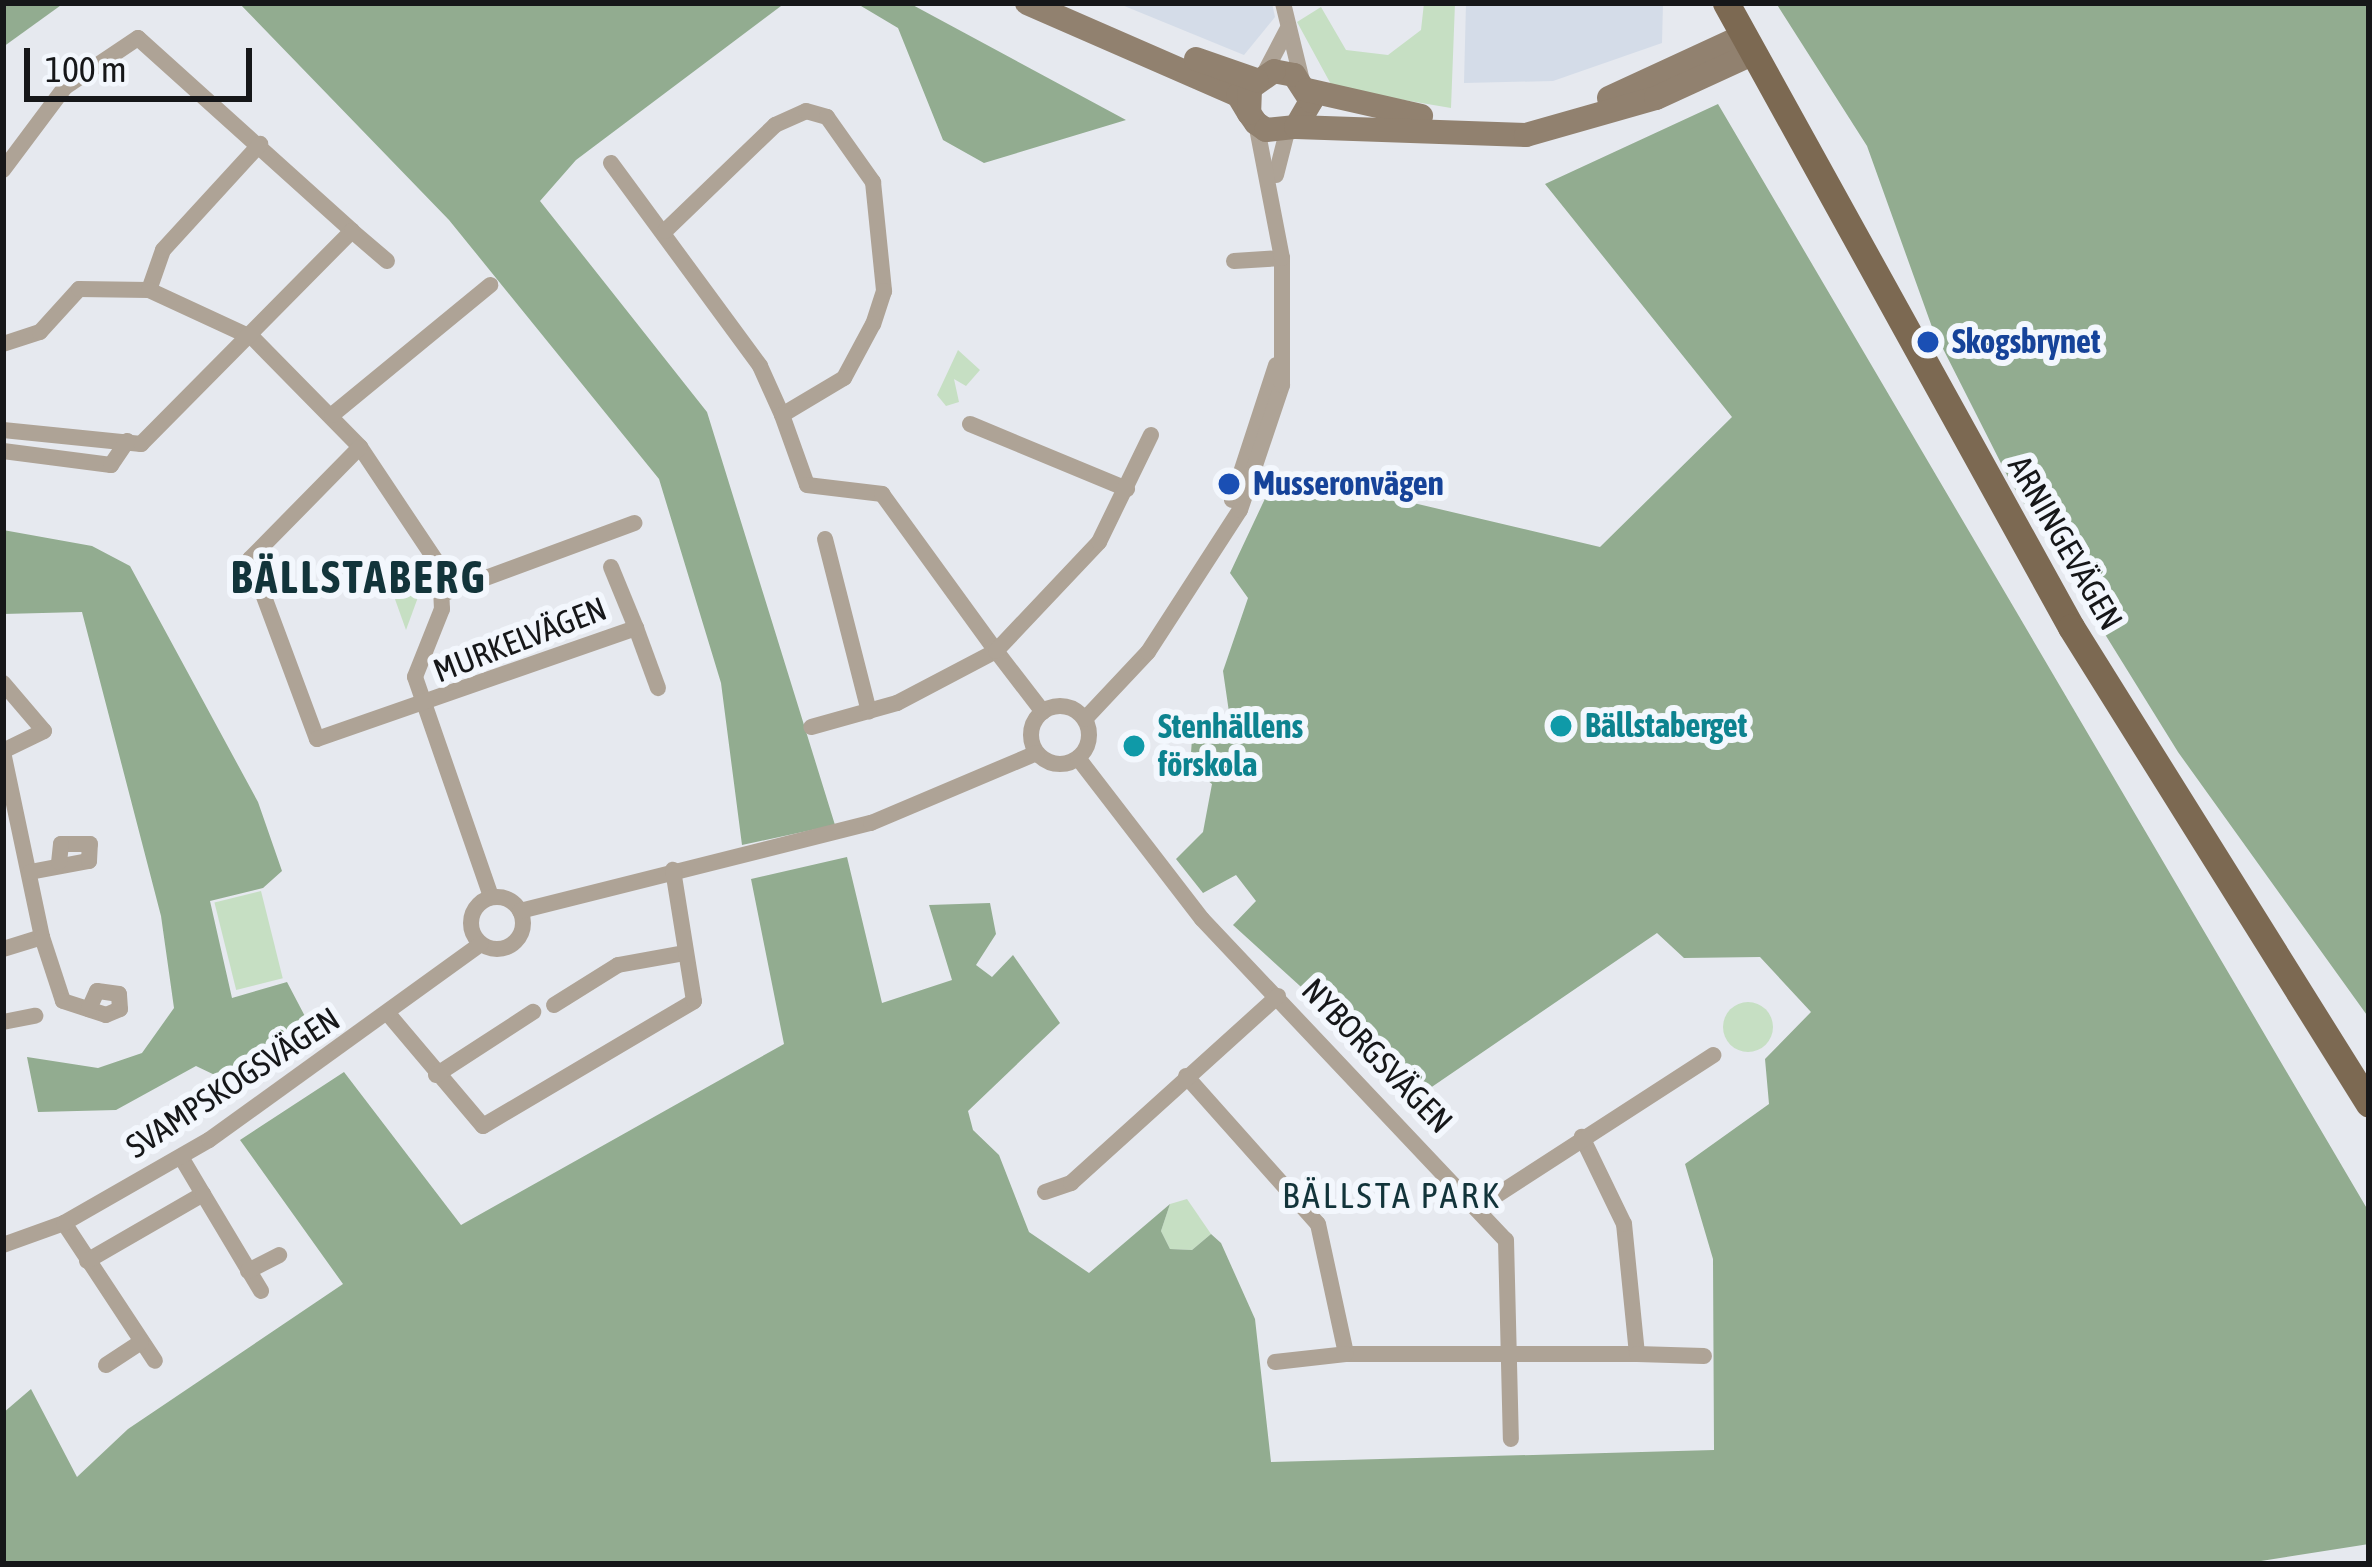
<!DOCTYPE html>
<html>
<head>
<meta charset="utf-8">
<style>
	body { margin:0 }
	#map { position:relative; width:2372px; height:1567px; overflow:hidden; background:#e6e9ef; font-family:"Asap Condensed",sans-serif }
	div>[style] { position:absolute }
	.built>* { inset:0; background:#d4dce8 }
	.green>* { inset:0; background:#c6dfc3; transform-origin:0 0 }
	.round { border-radius:50% }
	.forest>* { inset:0; background:#92ac90 }
	.street>* { height:16px; margin:-8px; padding:0 8px; transform-origin:8px; border-radius:8px; background:#aea396 }
	.street>.ring { margin:-8px; padding:0; box-sizing:content-box; background:none; border:16px solid #aea396; border-radius:50% }
	.secondary>* { height:24px; margin:-12px; padding:0 12px; transform-origin:12px; border-radius:12px; background:#91816f }
	.primary>* { height:27px; margin:-13.5px; padding:0 13.5px; transform-origin:13.5px; border-radius:13.5px; background:#7c6952 }
	.dots>* { width:33px; height:33px; translate:-50% -50%; box-sizing:border-box; border:6px solid #f3f7fd; border-radius:50% }
	span { translate:-50% -50%; white-space:nowrap; text-align:center; line-height:1.15; -webkit-text-stroke:12px #f3f7fd; paint-order:stroke }
	.transit-label { font-size:33px; color:#164399; font-weight:700 }
	.left { translate:0 -50%; text-align:left }
	.street-label { font-size:33px; color:#161719 }
	.culture-label { font-size:33px; color:#0d838f; font-weight:700 }
	.neighbourhood-label { font-size:36px; color:#12343a; letter-spacing:3px }
	.district-label { font-size:45px; color:#12343a; font-weight:700; letter-spacing:3px }
	.frame { position:absolute; inset:0; border:6px solid #161719; pointer-events:none }
	.scale { position:absolute; left:24px; top:48px; width:228px; height:54px; box-sizing:border-box; border:6px solid #161719; border-top:0; padding-left:15px; font-size:36px; line-height:42px; white-space:nowrap; color:#161719; -webkit-text-stroke:9px #f3f7fd; paint-order:stroke }
</style>
</head>
<body>
<div id="map">
	<div class="built">
		<div style="clip-path:polygon(1117px 3px,1272px 3px,1275px 17px,1244px 55px)"></div>
		<div style="clip-path:polygon(1466px 3px,1663px 3px,1662px 43px,1553px 81px,1464px 83px)"></div>
	</div>
	<div class="green">
		<div style="clip-path:polygon(1424px 3px,1455px 3px,1451px 108px,1333px 88px,1297px 22px,1321px 7px,1346px 50px,1388px 55px,1421px 30px)"></div>
		<div style="clip-path:polygon(958px 350px,980px 370px,966px 386px,954px 379px,959px 402px,946px 406px,937px 395px)"></div>
		<div style="clip-path:polygon(413px 563px,421px 589px,406px 630px,386px 574px)"></div>
		<div style="left:261px;top:891px;width:90px;height:48px;rotate:76deg"></div>
		<div class="round" style="left:1723px;top:1002px;width:50px;height:50px"></div>
		<div style="clip-path:polygon(1187px 1199px,1211px 1234px,1192px 1250px,1170px 1249px,1161px 1231px,1170px 1204px)"></div>
	</div>
	<div class="forest">
		<div style="clip-path:polygon(3px 3px,64px 3px,3px 47px)"></div>
		<div style="clip-path:polygon(239px 3px,785px 3px,576px 160px,540px 201px,707px 412px,835px 825px,742px 845px,721px 683px,659px 479px,449px 220px)"></div>
		<div style="clip-path:polygon(856px 3px,909px 3px,1126px 120px,984px 163px,943px 140px,898px 28px)"></div>
		<div style="clip-path:polygon(1776px 3px,2369px 3px,2369px 1018px,2178px 752px,2010px 481px,1932px 327px,1867px 146px)"></div>
		<div style="clip-path:polygon(1718px 104px,2369px 1212px,2369px 1544px,2242px 1564px,3px 1564px,3px 1413px,31px 1389px,77px 1477px,128px 1429px,343px 1284px,240px 1140px,344px 1072px,461px 1225px,784px 1044px,751px 879px,847px 857px,882px 1003px,952px 980px,929px 905px,990px 903px,996px 934px,976px 965px,992px 977px,1013px 955px,1060px 1023px,968px 1111px,973px 1130px,999px 1155px,1029px 1232px,1089px 1273px,1170px 1204px,1161px 1231px,1170px 1249px,1192px 1250px,1211px 1234px,1221px 1243px,1255px 1319px,1271px 1462px,1714px 1450px,1713px 1259px,1685px 1164px,1769px 1104px,1765px 1059px,1811px 1012px,1760px 957px,1684px 958px,1657px 933px,1420px 1095px,1233px 925px,1256px 901px,1236px 875px,1203px 893px,1176px 859px,1203px 832px,1212px 784px,1190px 767px,1192px 739px,1230px 719px,1223px 671px,1248px 598px,1230px 573px,1278px 471px,1600px 547px,1732px 417px,1545px 184px)"></div>
		<div style="clip-path:polygon(3px 530px,92px 546px,130px 566px,258px 802px,282px 871px,263px 888px,210px 901px,232px 998px,287px 982px,319px 1043px,298px 1045px,244px 1089px,196px 1066px,116px 1110px,38px 1112px,27px 1057px,98px 1068px,142px 1053px,174px 1008px,161px 916px,82px 612px,3px 614px)"></div>
	</div>
	<div class="street">
		<div style="left:1283px;top:3px;width:80px;rotate:76.3deg"></div>
		<div style="left:1264px;top:74px;width:50px;rotate:-62.4deg"></div>
		<div style="left:611px;top:163px;width:252px;rotate:53.7deg"></div>
		<div style="left:760px;top:366px;width:54px;rotate:65.8deg"></div>
		<div style="left:3px;top:170px;width:104px;rotate:-53.2deg"></div>
		<div style="left:65px;top:87px;width:88px;rotate:-33.9deg"></div>
		<div style="left:138px;top:38px;width:288px;rotate:42deg"></div>
		<div style="left:1276px;top:175px;width:44px;rotate:-75.7deg"></div>
		<div style="left:665px;top:231px;width:153px;rotate:-43.9deg"></div>
		<div style="left:775px;top:125px;width:34px;rotate:-24deg"></div>
		<div style="left:806px;top:111px;width:22px;rotate:16deg"></div>
		<div style="left:827px;top:117px;width:80px;rotate:54.7deg"></div>
		<div style="left:873px;top:182px;width:110px;rotate:84.2deg"></div>
		<div style="left:884px;top:291px;width:35px;rotate:108deg"></div>
		<div style="left:873px;top:324px;width:61px;rotate:118.2deg"></div>
		<div style="left:844px;top:378px;width:72px;rotate:149.2deg"></div>
		<div style="left:782px;top:415px;width:74px;rotate:70.3deg"></div>
		<div style="left:807px;top:485px;width:76px;rotate:6.8deg"></div>
		<div style="left:882px;top:494px;width:194px;rotate:54deg"></div>
		<div style="left:996px;top:651px;width:112px;rotate:152.3deg"></div>
		<div style="left:897px;top:703px;width:89px;rotate:164.4deg"></div>
		<div style="left:1234px;top:261px;width:48px;rotate:-3.6deg"></div>
		<div style="left:149px;top:290px;width:42px;rotate:-70.7deg"></div>
		<div style="left:163px;top:250px;width:144px;rotate:-47.5deg"></div>
		<div style="left:3px;top:344px;width:39px;rotate:-18deg"></div>
		<div style="left:40px;top:332px;width:58px;rotate:-47.8deg"></div>
		<div style="left:79px;top:289px;width:70px;rotate:0.8deg"></div>
		<div style="left:149px;top:290px;width:115px;rotate:24.8deg"></div>
		<div style="left:253px;top:338px;width:153px;rotate:45.5deg"></div>
		<div style="left:360px;top:447px;width:144px;rotate:56.3deg"></div>
		<div style="left:440px;top:567px;width:42px;rotate:87.3deg"></div>
		<div style="left:442px;top:609px;width:73px;rotate:111.7deg"></div>
		<div style="left:415px;top:677px;width:233px;rotate:70.9deg"></div>
		<div style="left:332px;top:415px;width:205px;rotate:-39.4deg"></div>
		<div style="left:970px;top:424px;width:170px;rotate:22.5deg"></div>
		<div style="left:3px;top:430px;width:139px;rotate:5.8deg"></div>
		<div style="left:141px;top:444px;width:300px;rotate:-45.3deg"></div>
		<div style="left:352px;top:231px;width:46px;rotate:40.6deg"></div>
		<div style="left:360px;top:447px;width:157px;rotate:134.5deg"></div>
		<div style="left:250px;top:559px;width:192px;rotate:69.6deg"></div>
		<div style="left:317px;top:739px;width:338px;rotate:-19.2deg"></div>
		<div style="left:636px;top:628px;width:64px;rotate:69.9deg"></div>
		<div style="left:3px;top:451px;width:109px;rotate:7.4deg"></div>
		<div style="left:111px;top:465px;width:29px;rotate:-56deg"></div>
		<div style="left:1232px;top:500px;width:142px;rotate:-71.9deg"></div>
		<div style="left:825px;top:539px;width:178px;rotate:75.7deg"></div>
		<div style="left:611px;top:567px;width:66px;rotate:67.7deg"></div>
		<div style="left:445px;top:593px;width:202px;rotate:-20.3deg"></div>
		<div style="left:3px;top:683px;width:63px;rotate:49.5deg"></div>
		<div style="left:44px;top:731px;width:46px;rotate:154deg"></div>
		<div class="ring" style="left:1031px;top:706px;width:42px;height:42px"></div>
		<div style="left:1043px;top:712px;width:77px;rotate:-127.6deg"></div>
		<div style="left:996px;top:651px;width:150px;rotate:-46.6deg"></div>
		<div style="left:1099px;top:542px;width:119px;rotate:-64.1deg"></div>
		<div style="left:1085px;top:719px;width:92px;rotate:-46.8deg"></div>
		<div style="left:1148px;top:652px;width:169px;rotate:-57.1deg"></div>
		<div style="left:1240px;top:510px;width:132px;rotate:-71.4deg"></div>
		<div style="left:1282px;top:385px;width:127px;rotate:-90deg"></div>
		<div style="left:1282px;top:258px;width:137px;rotate:-100.9deg"></div>
		<div style="left:3px;top:752px;width:189px;rotate:78.1deg"></div>
		<div style="left:42px;top:937px;width:41px;rotate:162.9deg"></div>
		<div style="left:1078px;top:758px;width:203px;rotate:52.4deg"></div>
		<div style="left:1202px;top:919px;width:442px;rotate:46.6deg"></div>
		<div style="left:1506px;top:1240px;width:199px;rotate:88.6deg"></div>
		<div style="left:30px;top:872px;width:60px;rotate:-10.6deg"></div>
		<div style="left:89px;top:861px;width:17px;rotate:-87deg"></div>
		<div style="left:90px;top:844px;width:29px;rotate:180deg"></div>
		<div style="left:61px;top:844px;width:18px;rotate:96deg"></div>
		<div class="ring" style="left:471px;top:897px;width:36px;height:36px"></div>
		<div style="left:520px;top:911px;width:362px;rotate:-14.1deg"></div>
		<div style="left:871px;top:823px;width:180px;rotate:-22.9deg"></div>
		<div style="left:42px;top:937px;width:67px;rotate:71.8deg"></div>
		<div style="left:63px;top:1001px;width:45px;rotate:18deg"></div>
		<div style="left:106px;top:1015px;width:15px;rotate:-23deg"></div>
		<div style="left:120px;top:1009px;width:15px;rotate:-94deg"></div>
		<div style="left:119px;top:994px;width:22px;rotate:-172deg"></div>
		<div style="left:97px;top:991px;width:20px;rotate:114deg"></div>
		<div style="left:554px;top:1005px;width:75px;rotate:-32deg"></div>
		<div style="left:618px;top:965px;width:67px;rotate:-10.3deg"></div>
		<div style="left:390px;top:1016px;width:144px;rotate:49.8deg"></div>
		<div style="left:483px;top:1126px;width:245px;rotate:-30.6deg"></div>
		<div style="left:694px;top:1001px;width:133px;rotate:-99.1deg"></div>
		<div style="left:3px;top:1022px;width:33px;rotate:-11deg"></div>
		<div style="left:436px;top:1075px;width:116px;rotate:-33deg"></div>
		<div style="left:1186px;top:1076px;width:198px;rotate:48.3deg"></div>
		<div style="left:1318px;top:1224px;width:133px;rotate:77.8deg"></div>
		<div style="left:1346px;top:1354px;width:291px"></div>
		<div style="left:1637px;top:1354px;width:131px;rotate:-95.7deg"></div>
		<div style="left:1624px;top:1224px;width:97px;rotate:-115.8deg"></div>
		<div style="left:181px;top:1157px;width:43px;rotate:59.3deg"></div>
		<div style="left:1045px;top:1192px;width:28px;rotate:-19deg"></div>
		<div style="left:1071px;top:1183px;width:279px;rotate:-42.1deg"></div>
		<div style="left:1480px;top:1206px;width:278px;rotate:-32.9deg"></div>
		<div style="left:64px;top:1223px;width:165px;rotate:56.6deg"></div>
		<div style="left:3px;top:1245px;width:65px;rotate:-19.8deg"></div>
		<div style="left:64px;top:1223px;width:167px;rotate:-29.8deg"></div>
		<div style="left:209px;top:1140px;width:335px;rotate:-35.8deg"></div>
		<div style="left:87px;top:1261px;width:134px;rotate:-30deg"></div>
		<div style="left:203px;top:1194px;width:113px;rotate:59.1deg"></div>
		<div style="left:248px;top:1271px;width:35px;rotate:-27deg"></div>
		<div style="left:1637px;top:1354px;width:67px;rotate:1.7deg"></div>
		<div style="left:1275px;top:1362px;width:71px;rotate:-6.4deg"></div>
		<div style="left:106px;top:1365px;width:42px;rotate:-33.3deg"></div>
	</div>
	<div class="secondary">
		<div style="left:1027px;top:3px;width:230px;rotate:23.6deg"></div>
		<div style="left:1238px;top:95px;width:21px;rotate:59deg"></div>
		<div style="left:1249px;top:113px;width:12px;rotate:55deg"></div>
		<div style="left:1256px;top:123px;width:12px;rotate:35deg"></div>
		<div style="left:1266px;top:130px;width:30px;rotate:-6deg"></div>
		<div style="left:1296px;top:127px;width:30px;rotate:-60deg"></div>
		<div style="left:1311px;top:101px;width:31px;rotate:-123deg"></div>
		<div style="left:1294px;top:75px;width:20px;rotate:-169deg"></div>
		<div style="left:1274px;top:71px;width:29px;rotate:145deg"></div>
		<div style="left:1250px;top:88px;width:25px;rotate:92deg"></div>
		<div style="left:1196px;top:59px;width:64px;rotate:19.3deg"></div>
		<div style="left:1307px;top:90px;width:117px;rotate:12.8deg"></div>
		<div style="left:1609px;top:98px;width:145px;rotate:-24.8deg"></div>
		<div style="left:1296px;top:127px;width:230px;rotate:2deg"></div>
		<div style="left:1526px;top:135px;width:135px;rotate:-15.9deg"></div>
		<div style="left:1656px;top:98px;width:103px;rotate:-24.6deg"></div>
	</div>
	<div class="primary">
		<div style="left:1726px;top:3px;width:713px;rotate:61.06deg"></div>
		<div style="left:2071px;top:627px;width:562px;rotate:58.01deg"></div>
	</div>
	<div class="dots">
		<div style="left:1928px;top:342px;background:#1a4fb4"></div>
		<div style="left:1229px;top:484px;background:#1a4fb4"></div>
		<div style="left:1561px;top:726px;background:#0f9aa8"></div>
		<div style="left:1134px;top:746px;background:#0f9aa8"></div>
	</div>
	<div class="transit-label">
		<span class="left" style="left:1952px;top:342px">Skogsbrynet</span>
		<span class="left" style="left:1253px;top:484px">Musseronvägen</span>
	</div>
	<div class="street-label">
		<span style="left:2065px;top:543px;rotate:60deg">ARNINGEVÄGEN</span>
		<span style="left:520px;top:640px;rotate:-21deg">MURKELVÄGEN</span>
		<span style="left:1377px;top:1056px;rotate:46deg">NYBORGSVÄGEN</span>
		<span style="left:233px;top:1083px;rotate:-33deg">SVAMPSKOGSVÄGEN</span>
	</div>
	<div class="culture-label">
		<span class="left" style="left:1585px;top:726px">Bällstaberget</span>
		<span class="left" style="left:1158px;top:746px">Stenhällens<br>förskola</span>
	</div>
	<div class="neighbourhood-label">
		<span style="left:1392px;top:1196px">BÄLLSTA PARK</span>
	</div>
	<div class="district-label">
		<span style="left:359px;top:578px">BÄLLSTABERG</span>
	</div>
	<div class="frame"></div>
	<div class="scale">100 m</div>
</div>
</body>
</html>
